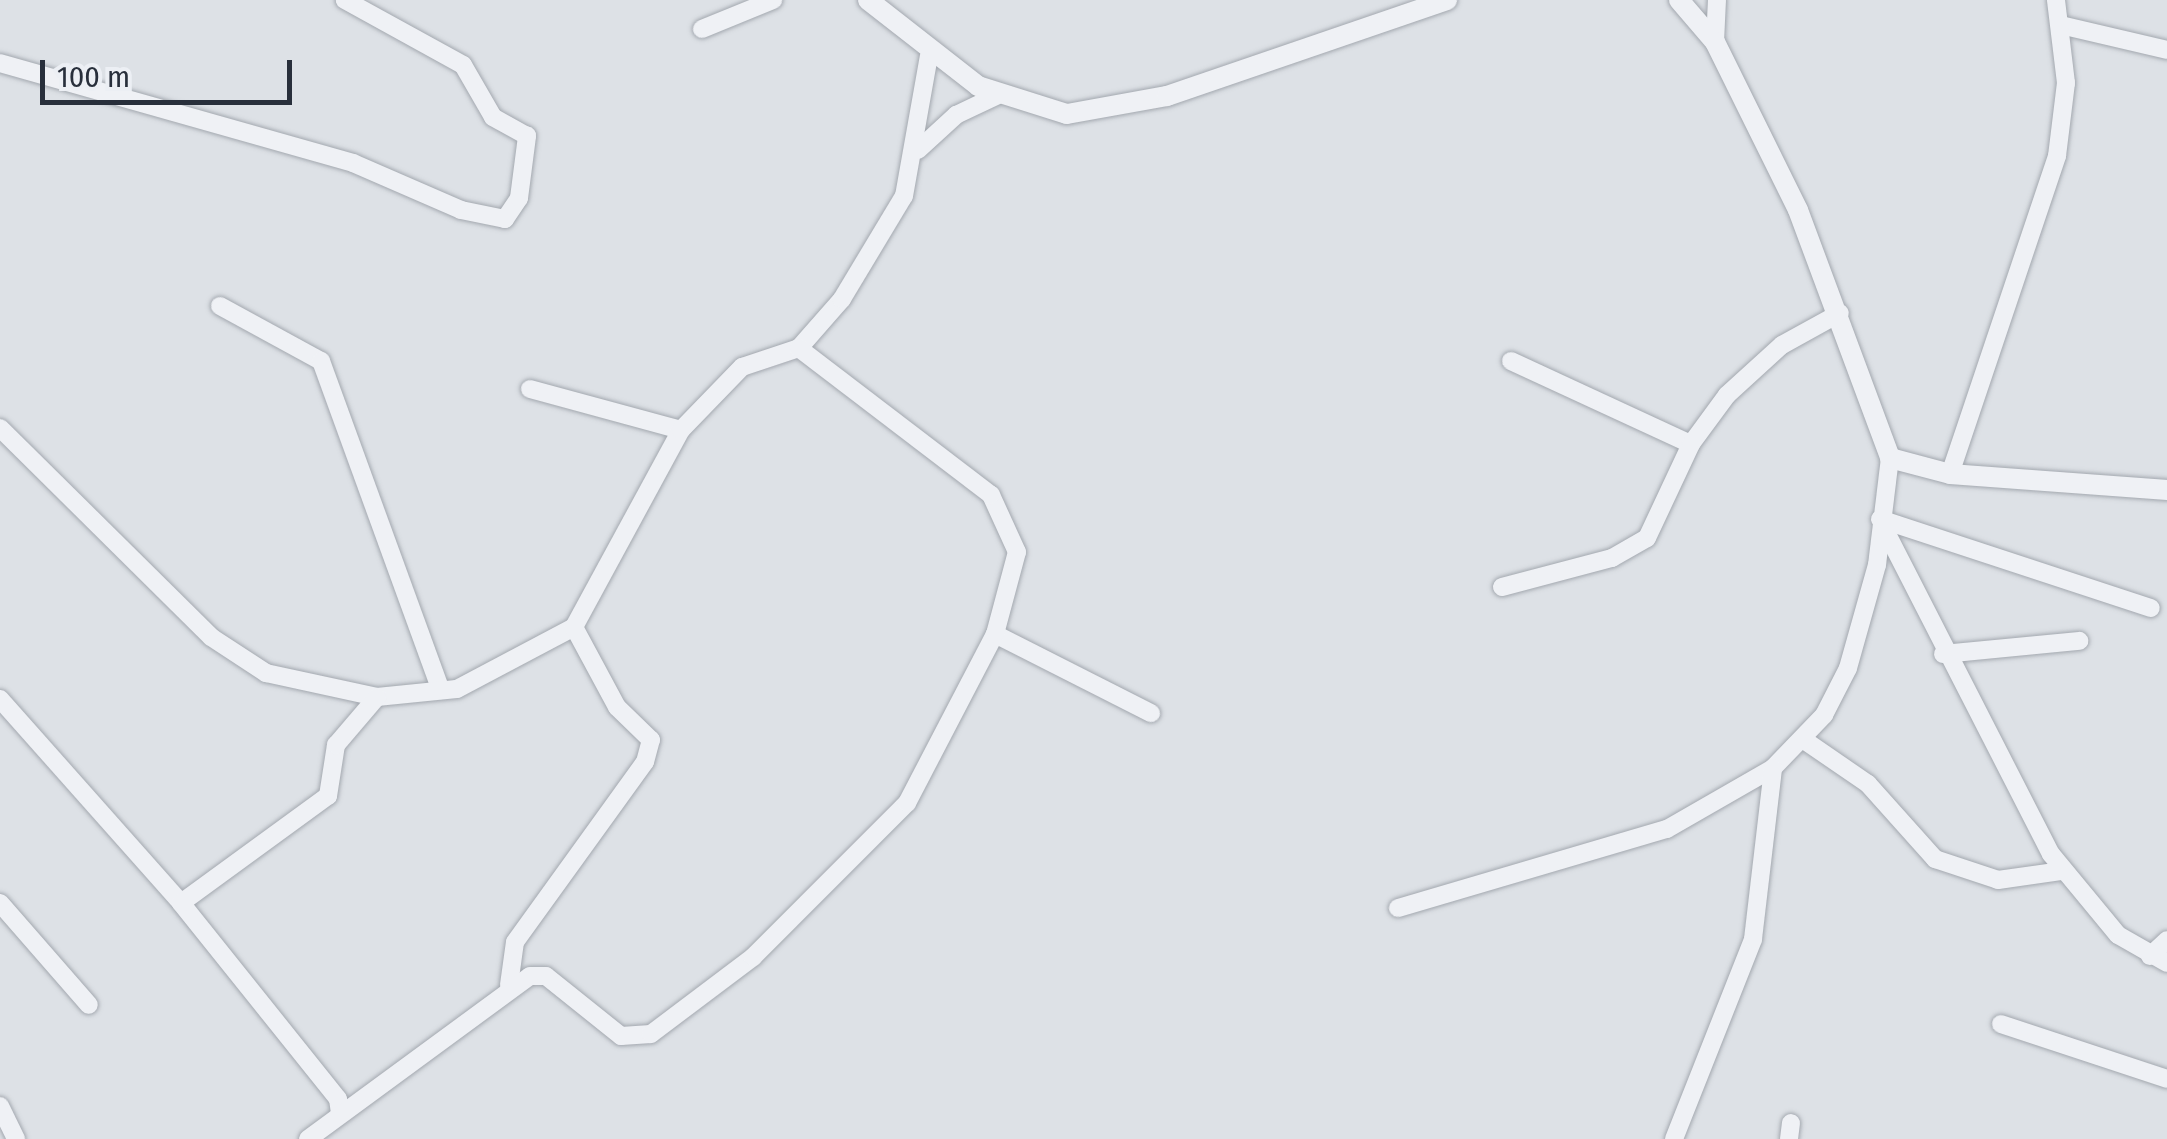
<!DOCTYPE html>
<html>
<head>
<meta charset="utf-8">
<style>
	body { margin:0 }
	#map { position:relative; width:2167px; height:1139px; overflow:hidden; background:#dde1e6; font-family:"Fira Sans Condensed",sans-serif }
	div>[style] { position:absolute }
	.roads { filter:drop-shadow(0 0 2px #a3a8af) drop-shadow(0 0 2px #a3a8af) }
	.minor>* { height:18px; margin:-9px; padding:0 9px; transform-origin:9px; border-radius:9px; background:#eff1f5 }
	.tertiary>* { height:20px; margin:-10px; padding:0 10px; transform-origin:10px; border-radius:10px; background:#eff1f5 }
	span { translate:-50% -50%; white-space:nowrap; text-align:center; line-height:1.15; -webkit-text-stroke:9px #eceff4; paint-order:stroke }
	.scale { position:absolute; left:40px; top:60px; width:252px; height:45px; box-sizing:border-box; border:5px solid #282f3b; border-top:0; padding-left:12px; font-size:30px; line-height:35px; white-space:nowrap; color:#282f3b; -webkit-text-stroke:8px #eceff4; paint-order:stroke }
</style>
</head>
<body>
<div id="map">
	<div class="roads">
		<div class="minor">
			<div style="left:2065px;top:26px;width:105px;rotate:13.2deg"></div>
			<div style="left:702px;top:29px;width:77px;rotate:-22.2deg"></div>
			<div style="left:1715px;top:42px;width:42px;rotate:-87.3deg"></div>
			<div style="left:0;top:63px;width:367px;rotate:15.8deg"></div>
			<div style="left:353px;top:163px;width:118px;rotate:23.5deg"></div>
			<div style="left:461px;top:210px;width:45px;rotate:11.6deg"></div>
			<div style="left:505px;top:219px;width:25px;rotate:-56deg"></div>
			<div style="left:519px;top:198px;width:63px;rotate:-82.6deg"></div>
			<div style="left:527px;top:136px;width:39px;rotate:-151deg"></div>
			<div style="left:493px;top:117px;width:60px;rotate:-120deg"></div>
			<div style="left:463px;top:65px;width:135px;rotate:-151.2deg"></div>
			<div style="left:918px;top:150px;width:52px;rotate:-42.6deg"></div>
			<div style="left:956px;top:115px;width:47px;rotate:-25.5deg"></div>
			<div style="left:220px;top:306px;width:115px;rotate:28.6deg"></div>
			<div style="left:321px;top:361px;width:350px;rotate:70deg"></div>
			<div style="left:1511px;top:361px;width:198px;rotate:24.8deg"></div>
			<div style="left:530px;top:389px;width:156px;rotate:15.2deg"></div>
			<div style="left:0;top:428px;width:297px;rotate:44.7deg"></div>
			<div style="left:211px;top:637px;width:66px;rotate:33.2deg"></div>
			<div style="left:266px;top:673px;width:114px;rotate:12.2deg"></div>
			<div style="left:377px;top:697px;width:80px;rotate:-5.7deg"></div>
			<div style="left:457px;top:689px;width:132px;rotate:-27.9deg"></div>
			<div style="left:574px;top:627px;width:224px;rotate:-61.5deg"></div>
			<div style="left:681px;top:430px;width:88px;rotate:-45.9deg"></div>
			<div style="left:742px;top:367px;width:60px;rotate:-18.4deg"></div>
			<div style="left:799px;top:348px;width:65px;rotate:-48.7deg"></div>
			<div style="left:842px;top:299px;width:120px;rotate:-59deg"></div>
			<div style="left:904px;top:196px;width:142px;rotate:-79.9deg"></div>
			<div style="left:1950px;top:474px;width:336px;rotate:-71.4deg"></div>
			<div style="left:2057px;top:156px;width:74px;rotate:-83deg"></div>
			<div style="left:2066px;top:83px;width:84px;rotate:-96.9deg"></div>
			<div style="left:1880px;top:519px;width:285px;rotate:18.2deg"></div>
			<div style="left:1882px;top:524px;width:371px;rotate:62.9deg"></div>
			<div style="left:2051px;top:854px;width:105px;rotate:50.4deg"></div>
			<div style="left:2118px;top:935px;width:56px;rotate:29.7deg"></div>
			<div style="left:1502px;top:587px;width:114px;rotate:-14.8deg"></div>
			<div style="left:1612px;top:558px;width:40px;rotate:-29.7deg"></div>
			<div style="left:1647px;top:538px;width:104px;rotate:-64.9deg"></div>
			<div style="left:1691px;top:444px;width:61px;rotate:-53.7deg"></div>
			<div style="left:1727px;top:395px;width:74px;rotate:-42.3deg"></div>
			<div style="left:1782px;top:345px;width:66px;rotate:-28.9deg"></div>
			<div style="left:995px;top:634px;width:175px;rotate:26.9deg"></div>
			<div style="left:1943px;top:654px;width:137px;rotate:-5.5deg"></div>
			<div style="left:0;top:699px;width:273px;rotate:48.4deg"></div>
			<div style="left:181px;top:903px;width:251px;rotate:51.3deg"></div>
			<div style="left:338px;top:1099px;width:15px;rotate:82deg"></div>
			<div style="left:1804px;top:740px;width:78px;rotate:34.5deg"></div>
			<div style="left:1868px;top:784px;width:101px;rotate:48.2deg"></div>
			<div style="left:1935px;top:859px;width:66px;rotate:18.4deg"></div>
			<div style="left:1998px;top:880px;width:65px;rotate:-8deg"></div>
			<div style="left:0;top:903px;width:135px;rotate:48.9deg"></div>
			<div style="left:181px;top:903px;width:182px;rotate:-36.1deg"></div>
			<div style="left:328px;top:796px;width:52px;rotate:-81.1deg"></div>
			<div style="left:336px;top:745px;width:63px;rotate:-49.5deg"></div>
			<div style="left:1398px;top:908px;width:280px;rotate:-16.4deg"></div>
			<div style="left:1667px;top:829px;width:122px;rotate:-29.9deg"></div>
			<div style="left:1773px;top:768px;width:74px;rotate:-46.1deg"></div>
			<div style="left:1824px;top:715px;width:53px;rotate:-62.9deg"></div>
			<div style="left:1848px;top:668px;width:107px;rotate:-74.3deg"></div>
			<div style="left:1877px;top:565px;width:108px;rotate:-83.1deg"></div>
			<div style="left:2150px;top:956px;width:23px;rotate:-43deg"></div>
			<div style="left:509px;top:985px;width:43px;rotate:-82.1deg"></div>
			<div style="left:515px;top:942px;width:222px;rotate:-54.2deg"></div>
			<div style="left:645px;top:762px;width:23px;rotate:-75deg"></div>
			<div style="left:651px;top:740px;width:47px;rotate:-135.9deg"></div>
			<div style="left:617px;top:707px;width:91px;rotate:-118.3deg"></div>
			<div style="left:2001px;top:1024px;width:175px;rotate:18.3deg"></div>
			<div style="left:0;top:1106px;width:37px;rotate:64deg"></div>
			<div style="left:308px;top:1139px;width:275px;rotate:-36.3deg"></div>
			<div style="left:530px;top:976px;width:16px"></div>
			<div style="left:546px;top:976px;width:96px;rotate:38.7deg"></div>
			<div style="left:621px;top:1036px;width:30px;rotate:-4deg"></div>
			<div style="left:651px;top:1034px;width:128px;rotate:-37deg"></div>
			<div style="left:753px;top:957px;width:218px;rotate:-45deg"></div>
			<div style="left:907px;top:803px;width:191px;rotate:-62.5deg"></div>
			<div style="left:995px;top:634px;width:85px;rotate:-75deg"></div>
			<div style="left:1017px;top:552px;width:63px;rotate:-114.5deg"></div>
			<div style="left:991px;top:495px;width:242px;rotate:-142.6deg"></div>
			<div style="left:1674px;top:1139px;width:215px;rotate:-68.4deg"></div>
			<div style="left:1753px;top:939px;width:172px;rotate:-83.3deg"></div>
			<div style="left:1789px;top:1139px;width:16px;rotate:-83deg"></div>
		</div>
		<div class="tertiary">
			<div style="left:868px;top:0;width:140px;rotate:38deg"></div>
			<div style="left:978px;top:86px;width:93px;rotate:17.5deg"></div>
			<div style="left:1067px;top:114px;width:102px;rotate:-10.2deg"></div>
			<div style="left:1167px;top:96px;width:296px;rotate:-18.9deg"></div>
			<div style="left:1679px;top:0;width:55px;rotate:49.4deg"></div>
			<div style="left:1715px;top:42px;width:187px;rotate:63.7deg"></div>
			<div style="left:1798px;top:210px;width:265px;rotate:69.6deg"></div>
			<div style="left:1890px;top:458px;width:62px;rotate:14.9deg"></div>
			<div style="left:1950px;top:474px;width:218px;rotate:4.2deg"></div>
		</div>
	</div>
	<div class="scale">100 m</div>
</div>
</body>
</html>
